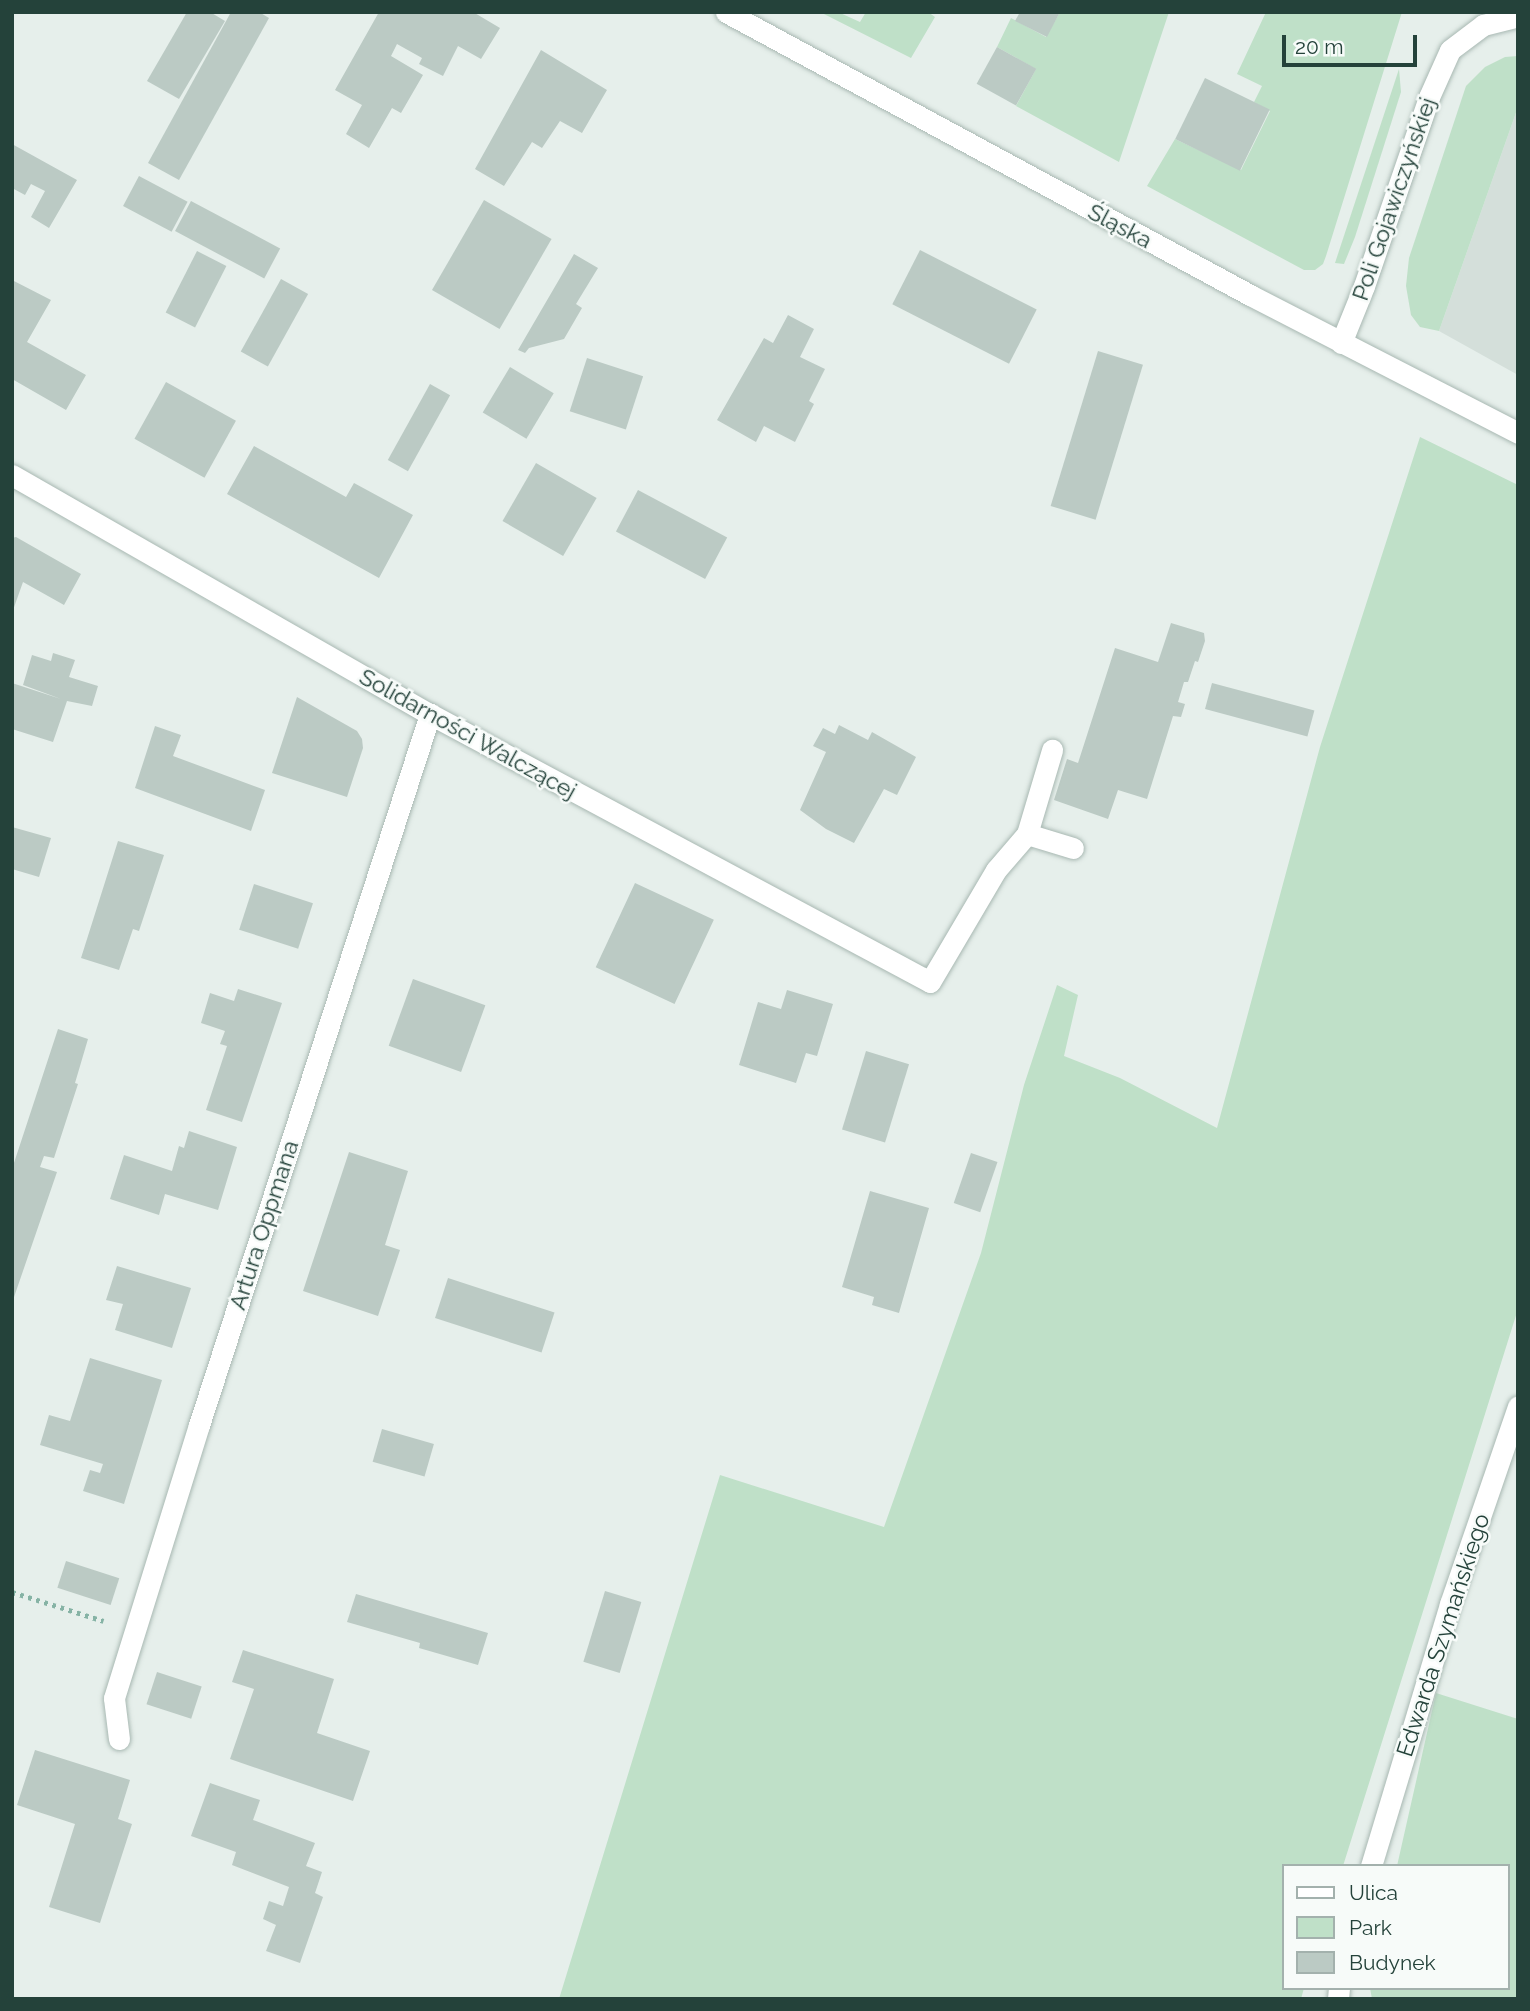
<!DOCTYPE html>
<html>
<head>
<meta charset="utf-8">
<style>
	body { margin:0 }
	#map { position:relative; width:1530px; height:2011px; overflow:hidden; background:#e6efeb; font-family:Raleway,sans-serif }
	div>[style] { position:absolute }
	.built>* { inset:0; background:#d4dfda }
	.green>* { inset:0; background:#bfe0c8 }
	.building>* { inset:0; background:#bbcac4; transform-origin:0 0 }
	.path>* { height:4.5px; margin-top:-2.25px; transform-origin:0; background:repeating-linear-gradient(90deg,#86b3a5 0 3.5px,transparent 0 8.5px) }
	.roads { filter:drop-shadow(0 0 2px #a8b8b2) drop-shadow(0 0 2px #a8b8b2) }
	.minor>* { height:21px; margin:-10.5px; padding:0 10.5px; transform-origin:10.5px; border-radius:10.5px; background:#fff }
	span { translate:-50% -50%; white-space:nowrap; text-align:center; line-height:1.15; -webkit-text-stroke:5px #f7fbf9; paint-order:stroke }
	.street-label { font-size:23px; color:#24423a }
	.frame { position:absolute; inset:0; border:14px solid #24423a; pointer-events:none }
	.legend { position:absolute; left:1282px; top:1864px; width:228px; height:126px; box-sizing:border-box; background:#f7fbf9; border:2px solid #a3b1ad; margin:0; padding:9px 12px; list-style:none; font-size:21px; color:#24423a }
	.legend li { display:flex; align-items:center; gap:14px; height:35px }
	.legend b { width:35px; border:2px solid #a3b1ad }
	.scale { position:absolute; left:1282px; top:35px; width:135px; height:32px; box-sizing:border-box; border:4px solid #24423a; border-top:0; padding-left:9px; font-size:21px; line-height:24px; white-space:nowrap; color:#24423a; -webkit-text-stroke:5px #f7fbf9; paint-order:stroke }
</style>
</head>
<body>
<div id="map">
	<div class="built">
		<div style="clip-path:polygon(1518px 107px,1518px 375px,1439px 331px)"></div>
	</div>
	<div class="green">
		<div style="clip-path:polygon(820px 12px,838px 12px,860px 22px,866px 12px,928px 12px,935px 17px,911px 58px)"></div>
		<div style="clip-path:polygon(1060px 12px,1169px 12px,1119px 162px,1016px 106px,1036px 69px,997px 47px,1011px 18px,1046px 37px)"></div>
		<div style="clip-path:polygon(1266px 12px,1402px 12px,1326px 256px,1323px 264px,1315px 270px,1304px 270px,1147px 186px,1175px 139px,1241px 170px,1270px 111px,1254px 102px,1262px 86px,1237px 74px)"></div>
		<div style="clip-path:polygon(1518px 56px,1518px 107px,1439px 331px,1420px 327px,1411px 315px,1406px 286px,1409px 258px,1466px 86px,1485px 67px,1505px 57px)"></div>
		<div style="clip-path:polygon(1399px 69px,1401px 92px,1355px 237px,1344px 264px,1335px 263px)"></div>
		<div style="clip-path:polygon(1420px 437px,1518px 485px,1518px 1309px,1343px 1866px,1283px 1866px,1283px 1988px,1304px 1988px,1301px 1999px,559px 1999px,720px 1475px,884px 1527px,981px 1253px,1024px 1085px,1057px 985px,1078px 995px,1064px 1056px,1120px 1078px,1217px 1128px,1320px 747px)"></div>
		<div style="clip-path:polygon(1436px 1693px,1518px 1719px,1518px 1999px,1372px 1999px,1370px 1988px,1507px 1988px,1507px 1866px,1397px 1866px)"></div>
	</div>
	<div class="building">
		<div style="clip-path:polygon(187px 12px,210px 12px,225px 21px,179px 99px,147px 81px)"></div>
		<div style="clip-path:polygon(259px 12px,269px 18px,179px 180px,148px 163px,231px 12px)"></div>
		<div style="clip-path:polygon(379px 12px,473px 12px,500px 28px,481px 59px,458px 46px,443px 76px,419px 64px,422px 58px,397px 44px,391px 56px,423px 75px,401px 113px,392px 108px,369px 148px,346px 134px,362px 105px,335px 90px)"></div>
		<div style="clip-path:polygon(1020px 12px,1060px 12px,1047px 37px,1015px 21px)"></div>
		<div style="left:997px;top:47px;width:45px;height:42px;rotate:29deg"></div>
		<div style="clip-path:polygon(541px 50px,607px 90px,582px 133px,560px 121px,542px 148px,532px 142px,504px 186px,475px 169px)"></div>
		<div style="left:1205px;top:78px;width:72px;height:68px;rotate:26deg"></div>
		<div style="clip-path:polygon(12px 144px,77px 180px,49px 228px,31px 217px,45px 191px,31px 184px,25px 195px,12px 188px)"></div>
		<div style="left:139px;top:176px;width:55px;height:34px;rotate:28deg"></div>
		<div style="left:484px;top:200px;width:78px;height:104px;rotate:30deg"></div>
		<div style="left:191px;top:201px;width:101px;height:34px;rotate:28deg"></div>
		<div style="left:920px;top:250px;width:131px;height:61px;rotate:27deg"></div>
		<div style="left:197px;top:251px;width:33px;height:69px;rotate:27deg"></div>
		<div style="clip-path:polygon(574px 254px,598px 268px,576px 304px,582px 308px,564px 339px,529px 348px,525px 353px,518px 350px)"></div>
		<div style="left:281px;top:279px;width:31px;height:83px;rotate:29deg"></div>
		<div style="clip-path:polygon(12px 280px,51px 300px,27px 342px,86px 375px,66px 410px,12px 379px)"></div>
		<div style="clip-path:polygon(788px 315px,814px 329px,800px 357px,825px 369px,809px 401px,814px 404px,795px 442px,764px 426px,756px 442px,717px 420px,764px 338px,773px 343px)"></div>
		<div style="left:1098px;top:351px;width:47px;height:162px;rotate:17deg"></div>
		<div style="left:587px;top:358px;width:59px;height:56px;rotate:18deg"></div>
		<div style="left:510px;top:367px;width:51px;height:53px;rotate:31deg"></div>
		<div style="left:166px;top:382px;width:80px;height:65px;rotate:29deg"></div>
		<div style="left:430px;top:384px;width:23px;height:87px;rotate:29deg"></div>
		<div style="clip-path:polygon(254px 446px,346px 497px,354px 483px,413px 515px,379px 578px,227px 494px)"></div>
		<div style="left:536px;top:463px;width:70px;height:67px;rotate:30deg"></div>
		<div style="left:638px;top:490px;width:101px;height:47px;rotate:28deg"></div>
		<div style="clip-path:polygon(16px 537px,81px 574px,64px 605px,23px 582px,12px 613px,12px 538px)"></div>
		<div style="clip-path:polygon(1171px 623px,1204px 633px,1205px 641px,1198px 662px,1195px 661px,1188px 682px,1184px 682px,1178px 702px,1185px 704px,1181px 717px,1173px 716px,1147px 799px,1118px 790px,1108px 819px,1054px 800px,1067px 759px,1078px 763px,1115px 648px,1158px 662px)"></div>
		<div style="clip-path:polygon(53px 653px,75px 660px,69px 677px,98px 686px,92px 706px,67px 701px,53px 742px,12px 729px,12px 683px,61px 699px,23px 685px,32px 655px,51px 661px)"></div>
		<div style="left:1212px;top:683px;width:106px;height:27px;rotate:15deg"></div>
		<div style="clip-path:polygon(297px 697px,357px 731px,362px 739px,363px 748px,347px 797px,272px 773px)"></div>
		<div style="clip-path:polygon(839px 725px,868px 740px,872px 732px,916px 757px,897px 795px,884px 789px,854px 843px,826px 829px,800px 810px,826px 752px,813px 746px,823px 728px,835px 734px)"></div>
		<div style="clip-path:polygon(155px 726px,181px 735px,173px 756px,265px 790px,251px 831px,135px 788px)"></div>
		<div style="clip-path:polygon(12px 827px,51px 838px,39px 877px,12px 869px)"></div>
		<div style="clip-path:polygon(118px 841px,164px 855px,139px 931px,133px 929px,119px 970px,81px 958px)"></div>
		<div style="left:635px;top:883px;width:87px;height:93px;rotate:25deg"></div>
		<div style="left:254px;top:884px;width:62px;height:48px;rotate:18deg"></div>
		<div style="left:413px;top:979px;width:77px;height:71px;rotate:20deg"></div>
		<div style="clip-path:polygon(238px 989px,282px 1003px,242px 1122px,206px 1110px,227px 1046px,220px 1044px,225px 1031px,201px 1023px,210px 993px,234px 1001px)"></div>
		<div style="clip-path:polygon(787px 990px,833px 1004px,817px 1056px,806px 1053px,796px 1083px,739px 1065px,758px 1002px,781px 1009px)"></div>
		<div style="clip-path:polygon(58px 1029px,88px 1039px,75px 1083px,78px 1084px,54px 1158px,44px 1156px,40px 1167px,57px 1172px,12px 1303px,12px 1169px)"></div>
		<div style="left:866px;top:1051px;width:45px;height:82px;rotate:17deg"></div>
		<div style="clip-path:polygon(189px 1131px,237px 1147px,218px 1210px,165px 1194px,159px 1215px,110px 1199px,124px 1155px,172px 1171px,179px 1146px,184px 1148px)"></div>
		<div style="clip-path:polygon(349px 1152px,408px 1171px,385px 1245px,400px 1250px,378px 1316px,303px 1291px)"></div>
		<div style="left:971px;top:1153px;width:28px;height:53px;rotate:19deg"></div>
		<div style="clip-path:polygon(870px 1191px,929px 1208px,899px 1313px,872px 1305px,874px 1297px,842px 1287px)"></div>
		<div style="clip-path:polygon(117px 1266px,191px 1288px,172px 1348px,115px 1330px,123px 1304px,106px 1300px)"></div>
		<div style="left:448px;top:1278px;width:112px;height:42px;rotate:18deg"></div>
		<div style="clip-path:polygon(90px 1358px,162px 1380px,124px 1504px,83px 1491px,90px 1470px,100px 1473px,103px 1464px,40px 1445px,49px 1415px,70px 1421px)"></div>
		<div style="left:382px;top:1429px;width:54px;height:34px;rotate:16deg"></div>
		<div style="left:66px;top:1561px;width:56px;height:28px;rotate:18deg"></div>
		<div style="left:605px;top:1591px;width:38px;height:74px;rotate:17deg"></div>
		<div style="clip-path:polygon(356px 1594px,488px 1633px,478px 1665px,419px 1648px,420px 1643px,347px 1622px)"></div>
		<div style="clip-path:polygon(243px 1650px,334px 1679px,317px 1733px,370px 1751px,353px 1801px,230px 1759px,254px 1689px,232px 1682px)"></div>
		<div style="left:157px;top:1672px;width:47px;height:34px;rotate:18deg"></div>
		<div style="clip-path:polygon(35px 1750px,130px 1780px,118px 1819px,132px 1824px,100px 1923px,49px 1907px,75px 1824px,17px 1805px)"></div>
		<div style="clip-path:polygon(210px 1783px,260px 1800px,253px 1820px,315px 1843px,306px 1866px,322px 1872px,315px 1893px,323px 1897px,300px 1963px,266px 1951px,276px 1925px,263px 1919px,269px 1901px,283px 1906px,289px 1887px,232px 1865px,236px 1852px,191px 1836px)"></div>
	</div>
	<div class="path">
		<div style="left:12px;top:1592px;width:96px;rotate:17.5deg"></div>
	</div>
	<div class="roads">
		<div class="minor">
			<div style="left:726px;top:12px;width:596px;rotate:28.37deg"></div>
			<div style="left:1250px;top:295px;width:301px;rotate:27.2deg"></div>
			<div style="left:1341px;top:343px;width:61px;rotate:-68deg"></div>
			<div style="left:1364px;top:286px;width:200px;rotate:-71deg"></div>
			<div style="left:1429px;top:97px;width:51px;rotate:-65.9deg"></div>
			<div style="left:1450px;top:50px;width:41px;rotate:-37.1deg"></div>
			<div style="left:1483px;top:25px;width:36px;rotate:-14deg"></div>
			<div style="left:12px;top:475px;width:482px;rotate:29.8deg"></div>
			<div style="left:430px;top:714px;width:567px;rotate:28.19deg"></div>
			<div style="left:930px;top:982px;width:130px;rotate:-59.5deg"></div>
			<div style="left:996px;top:870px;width:48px;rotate:-49.3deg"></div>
			<div style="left:1027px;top:834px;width:48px;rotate:16.9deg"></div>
			<div style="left:1027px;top:834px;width:88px;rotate:-73.4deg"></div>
			<div style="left:119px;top:1739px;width:41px;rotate:-97deg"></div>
			<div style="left:114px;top:1698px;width:286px;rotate:-72.7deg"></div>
			<div style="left:199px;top:1425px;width:748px;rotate:-72deg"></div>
			<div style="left:1371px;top:1866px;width:274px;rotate:-73.2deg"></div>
			<div style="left:1450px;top:1604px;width:209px;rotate:-71deg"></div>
			<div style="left:1338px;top:1999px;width:11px;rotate:-85deg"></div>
		</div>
	</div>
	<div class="street-label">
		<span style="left:1394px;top:199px;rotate:-71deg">Poli Gojawiczyńskiej</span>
		<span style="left:1120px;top:226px;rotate:28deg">Śląska</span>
		<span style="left:468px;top:734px;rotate:29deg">Solidarności Walczącej</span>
		<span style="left:264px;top:1225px;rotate:-72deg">Artura Oppmana</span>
		<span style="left:1443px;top:1635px;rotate:-72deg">Edwarda Szymańskiego</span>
	</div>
	<div class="frame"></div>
	<ul class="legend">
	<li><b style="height:9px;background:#fff"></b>Ulica</li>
	<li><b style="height:19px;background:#bfe0c8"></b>Park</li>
	<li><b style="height:19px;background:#bbcac4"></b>Budynek</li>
	</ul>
	<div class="scale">20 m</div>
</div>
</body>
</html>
